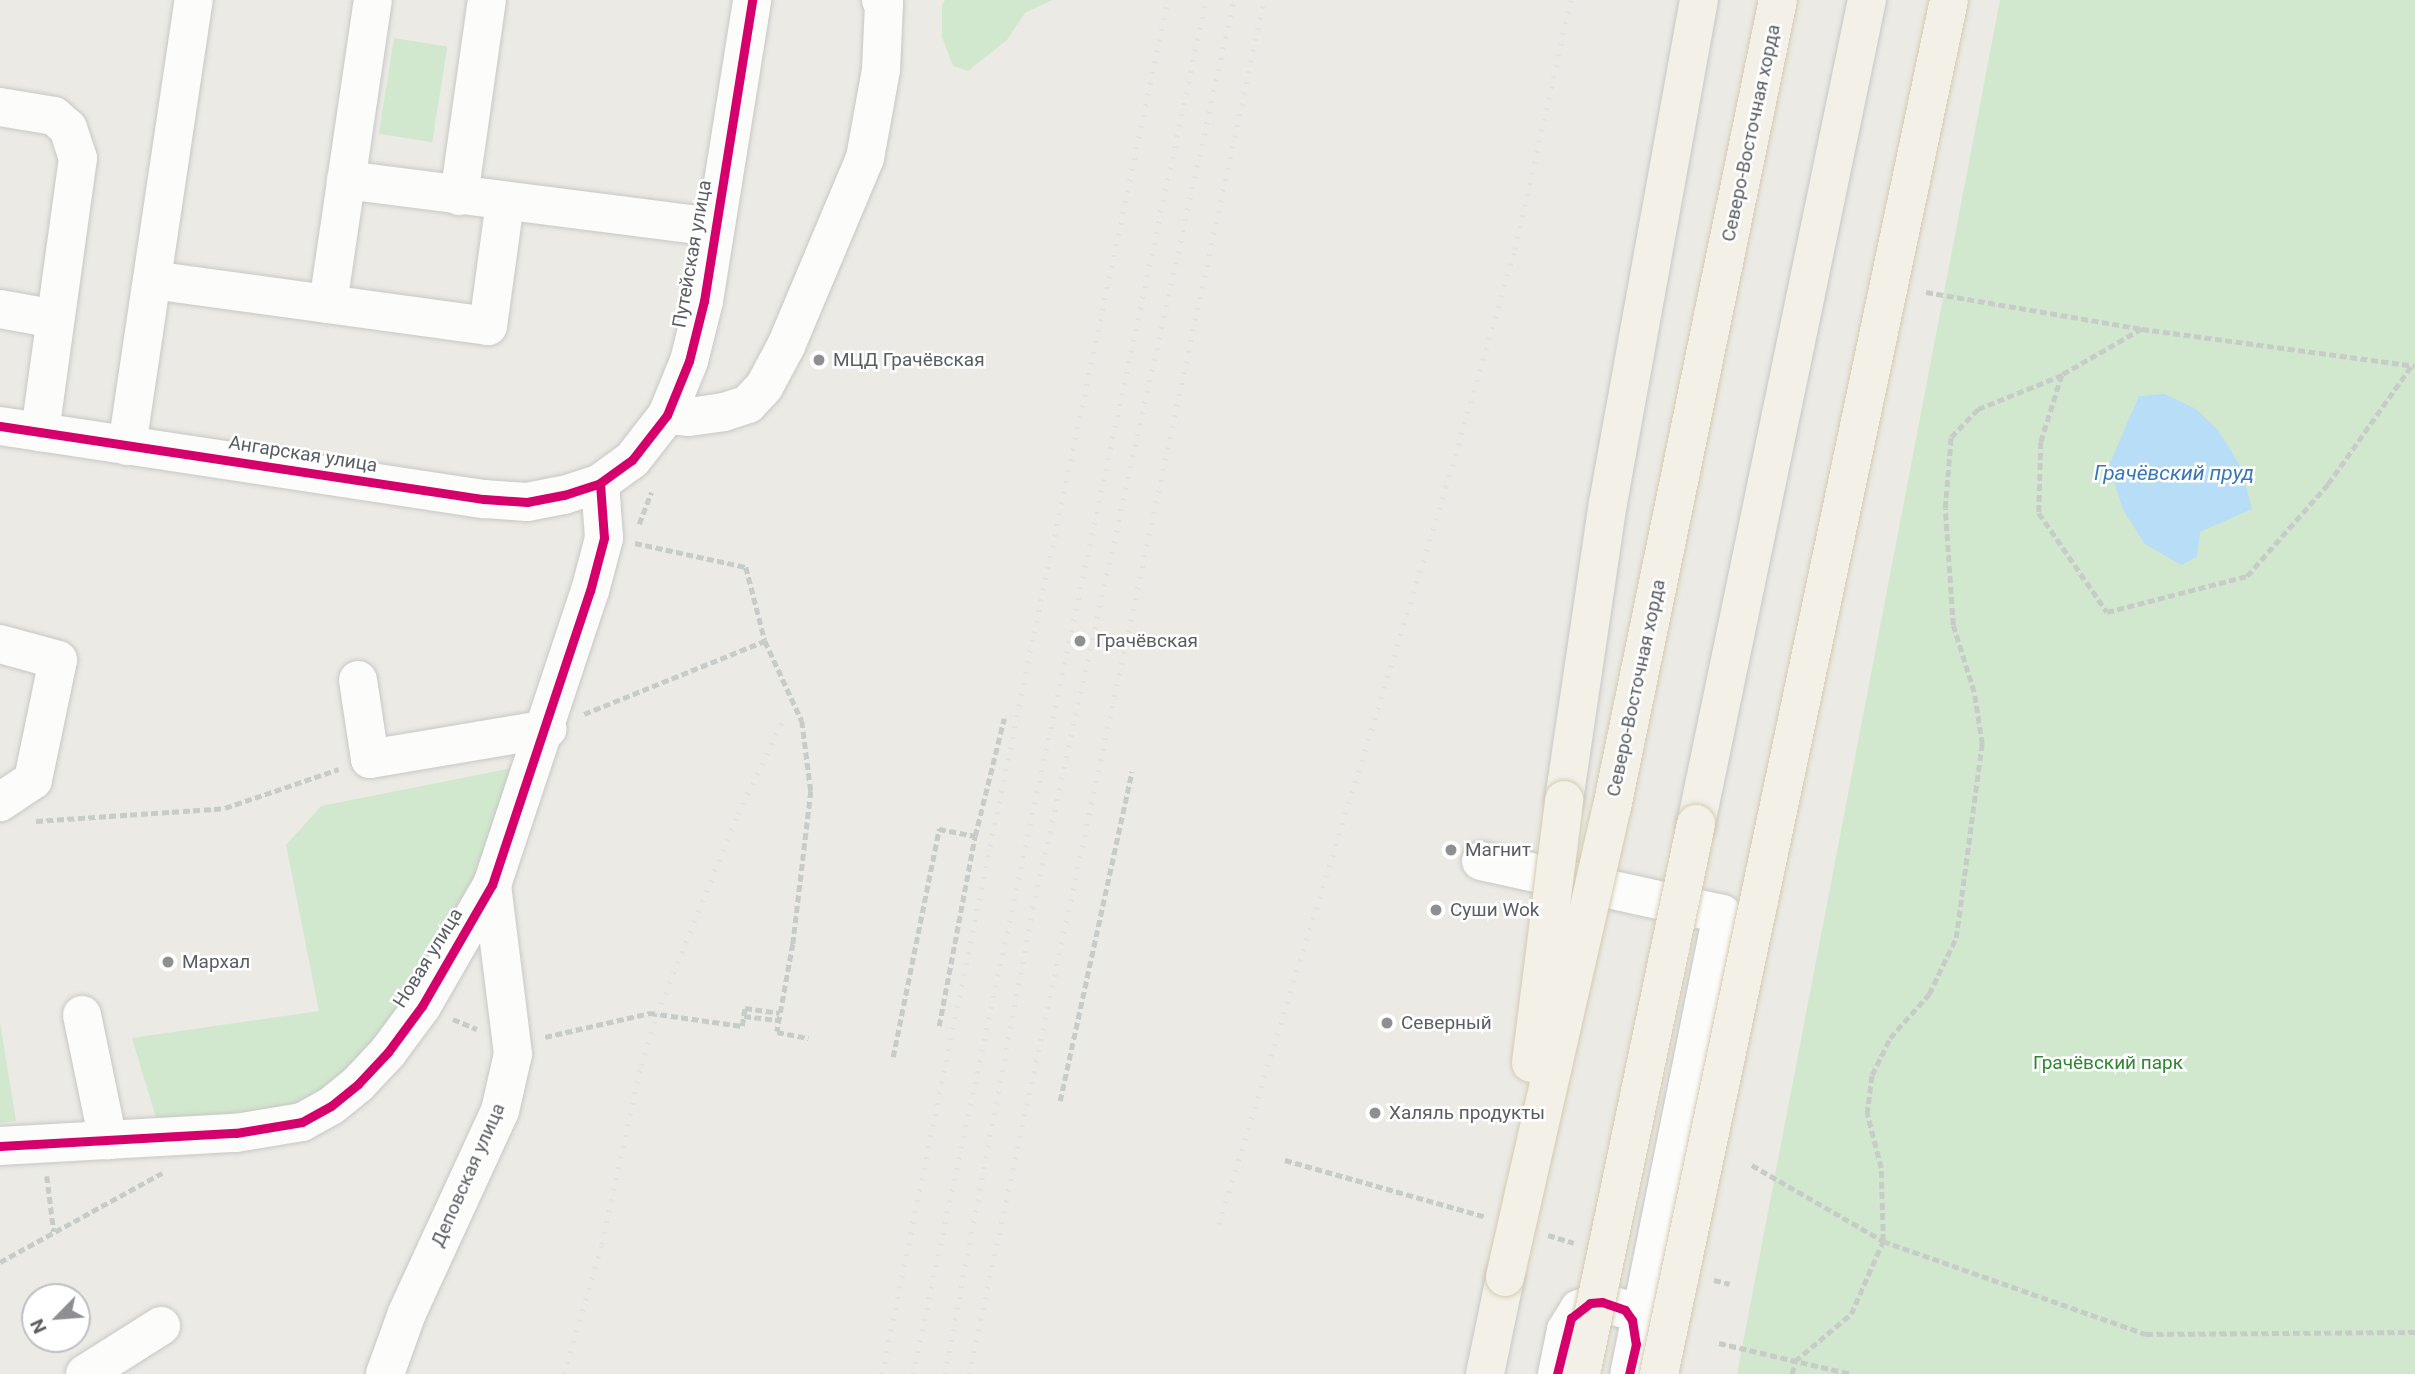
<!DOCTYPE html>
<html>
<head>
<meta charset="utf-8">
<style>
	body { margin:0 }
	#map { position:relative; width:2415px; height:1374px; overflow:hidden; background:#ebeae5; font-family:Roboto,sans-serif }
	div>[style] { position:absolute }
	.green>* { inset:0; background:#d2e8ce; transform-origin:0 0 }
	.water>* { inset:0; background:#b7ddf7 }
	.path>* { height:4.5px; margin-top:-2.25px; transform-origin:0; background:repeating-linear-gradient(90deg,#c7ccc8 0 7px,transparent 0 10.5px) }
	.roads { filter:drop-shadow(0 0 2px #c7c7c6) drop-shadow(0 0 2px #c7c7c6) }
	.minor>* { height:38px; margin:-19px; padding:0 19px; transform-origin:19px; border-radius:19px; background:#fcfcfb }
	.major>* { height:38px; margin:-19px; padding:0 19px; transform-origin:19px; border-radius:19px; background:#f2f0e7 }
	.rail>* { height:5px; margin-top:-2.5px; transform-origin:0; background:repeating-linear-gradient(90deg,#e2e2e2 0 2px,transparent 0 11px) }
	.bridges { filter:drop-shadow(0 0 2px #d4cbb1) drop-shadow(0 0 2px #d4cbb1) }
	.major-bridge>* { height:38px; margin:-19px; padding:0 19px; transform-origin:19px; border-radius:19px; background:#f2f0e7 }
	.cycleway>* { height:9px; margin:-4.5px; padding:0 4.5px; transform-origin:4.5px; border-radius:4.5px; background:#d6006c }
	.dots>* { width:19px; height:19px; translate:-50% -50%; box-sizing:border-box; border:4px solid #fff; border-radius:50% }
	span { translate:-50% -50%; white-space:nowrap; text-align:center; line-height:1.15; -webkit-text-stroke:5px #fff; paint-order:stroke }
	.street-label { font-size:19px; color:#5a5e64 }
	.poi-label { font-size:19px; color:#5a5e64 }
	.left { translate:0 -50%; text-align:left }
	.park-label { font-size:19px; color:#2f8632 }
	.water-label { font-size:21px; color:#3878b8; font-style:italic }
	.north { position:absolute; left:21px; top:1283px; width:70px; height:70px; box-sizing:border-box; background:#fff; border:2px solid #bdbfc1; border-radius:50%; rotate:245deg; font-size:19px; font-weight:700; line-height:28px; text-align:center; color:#5a5e64 }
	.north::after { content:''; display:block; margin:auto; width:24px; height:32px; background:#8d8f91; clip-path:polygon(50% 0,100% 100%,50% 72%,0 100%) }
</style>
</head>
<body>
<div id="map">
	<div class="green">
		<div style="clip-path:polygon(945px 0,1052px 0,1025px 13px,1007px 40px,968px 71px,953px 66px,942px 37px,942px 5px)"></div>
		<div style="clip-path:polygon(2000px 0,2415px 0,2415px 1374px,1737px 1374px)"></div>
		<div style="left:394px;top:38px;width:54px;height:97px;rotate:9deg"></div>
		<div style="clip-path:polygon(517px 767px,467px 903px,404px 1017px,298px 1114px,160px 1131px,132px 1038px,319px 1011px,286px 845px,321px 806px)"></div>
		<div style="clip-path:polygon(0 1022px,16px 1121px,0 1123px)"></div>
	</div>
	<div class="water">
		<div style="clip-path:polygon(2165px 394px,2196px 409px,2218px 430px,2241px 467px,2252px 509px,2200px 532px,2197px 557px,2181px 565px,2145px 544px,2123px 510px,2109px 465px,2139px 396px)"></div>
	</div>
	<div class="path">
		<div style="left:1926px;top:292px;width:219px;rotate:9.7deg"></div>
		<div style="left:2142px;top:329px;width:275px;rotate:7.7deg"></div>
		<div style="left:2142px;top:329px;width:92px;rotate:150.1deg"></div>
		<div style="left:2062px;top:375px;width:70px;rotate:107.4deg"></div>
		<div style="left:2041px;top:442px;width:71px;rotate:91.6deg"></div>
		<div style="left:2039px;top:513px;width:120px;rotate:55.5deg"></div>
		<div style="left:2107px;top:612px;width:145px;rotate:-14.4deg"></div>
		<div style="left:2247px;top:576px;width:123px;rotate:-48.6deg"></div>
		<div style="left:2328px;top:484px;width:146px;rotate:-54.8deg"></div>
		<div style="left:639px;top:524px;width:34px;rotate:-69deg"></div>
		<div style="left:635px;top:543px;width:114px;rotate:12.2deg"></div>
		<div style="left:746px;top:567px;width:76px;rotate:75.6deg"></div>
		<div style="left:765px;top:641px;width:88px;rotate:65.2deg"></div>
		<div style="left:802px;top:721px;width:71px;rotate:82.7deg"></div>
		<div style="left:811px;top:791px;width:154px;rotate:96.7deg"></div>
		<div style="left:793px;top:944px;width:89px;rotate:100.3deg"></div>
		<div style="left:777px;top:1032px;width:32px;rotate:11deg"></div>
		<div style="left:584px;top:714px;width:195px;rotate:-22deg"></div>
		<div style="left:36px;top:821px;width:189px;rotate:-3.9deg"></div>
		<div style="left:225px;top:808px;width:120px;rotate:-18.9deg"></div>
		<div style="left:744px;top:1016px;width:35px;rotate:7deg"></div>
		<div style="left:453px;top:1019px;width:26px;rotate:23deg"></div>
		<div style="left:939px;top:1026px;width:193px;rotate:-79.3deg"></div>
		<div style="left:975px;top:836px;width:121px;rotate:-76.1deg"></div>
		<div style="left:545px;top:1037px;width:108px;rotate:-12.9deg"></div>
		<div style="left:650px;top:1013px;width:93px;rotate:8deg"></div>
		<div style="left:742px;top:1026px;width:18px;rotate:-81deg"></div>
		<div style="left:745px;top:1008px;width:35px;rotate:8deg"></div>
		<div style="left:893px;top:1057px;width:233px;rotate:-78.6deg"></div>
		<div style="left:939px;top:829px;width:37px;rotate:11deg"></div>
		<div style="left:1060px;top:1101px;width:337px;rotate:-77.7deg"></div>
		<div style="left:1285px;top:1160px;width:209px;rotate:15.8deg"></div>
		<div style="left:1752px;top:1165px;width:151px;rotate:30.1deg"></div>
		<div style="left:1883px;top:1241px;width:279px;rotate:19.5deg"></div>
		<div style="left:2146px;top:1334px;width:269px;rotate:-0.4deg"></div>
		<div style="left:47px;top:1176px;width:56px;rotate:82.9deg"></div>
		<div style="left:1548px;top:1235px;width:27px;rotate:17deg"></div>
		<div style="left:0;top:1262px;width:185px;rotate:-28.8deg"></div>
		<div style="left:1714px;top:1280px;width:16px;rotate:14deg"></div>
		<div style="left:1719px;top:1343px;width:136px;rotate:13.2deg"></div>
		<div style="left:1792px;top:1374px;width:13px;rotate:-77deg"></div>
		<div style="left:1795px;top:1361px;width:73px;rotate:-40deg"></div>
		<div style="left:1851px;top:1314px;width:80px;rotate:-66.3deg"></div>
		<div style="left:1883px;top:1241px;width:73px;rotate:-91.6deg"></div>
		<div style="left:1881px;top:1168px;width:56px;rotate:-104.5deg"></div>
		<div style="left:1867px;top:1114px;width:39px;rotate:-83deg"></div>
		<div style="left:1872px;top:1075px;width:41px;rotate:-64.1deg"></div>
		<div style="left:1890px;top:1038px;width:59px;rotate:-48.4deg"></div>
		<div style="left:1929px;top:994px;width:62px;rotate:-64.3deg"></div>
		<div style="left:1956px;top:938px;width:196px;rotate:-82.4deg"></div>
		<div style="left:1982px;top:744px;width:53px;rotate:-98.7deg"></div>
		<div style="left:1974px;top:692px;width:70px;rotate:-107.4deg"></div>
		<div style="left:1953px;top:625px;width:117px;rotate:-93.9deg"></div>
		<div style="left:1945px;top:508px;width:71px;rotate:-85.2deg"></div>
		<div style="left:1951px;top:437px;width:39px;rotate:-46deg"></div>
		<div style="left:1978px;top:409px;width:91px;rotate:-22deg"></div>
	</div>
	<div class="roads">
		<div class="minor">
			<div style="left:0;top:107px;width:55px;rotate:9.5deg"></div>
			<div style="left:54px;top:116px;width:18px;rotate:41deg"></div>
			<div style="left:68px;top:128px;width:32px;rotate:72deg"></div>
			<div style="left:78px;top:158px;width:277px;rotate:97.9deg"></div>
			<div style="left:346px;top:180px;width:372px;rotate:7.3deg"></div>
			<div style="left:459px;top:196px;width:198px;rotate:-81.9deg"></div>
			<div style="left:152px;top:280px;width:339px;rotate:7.8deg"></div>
			<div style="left:488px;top:326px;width:125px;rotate:-82.2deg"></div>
			<div style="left:328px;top:304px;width:307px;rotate:-81.6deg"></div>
			<div style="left:0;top:309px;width:56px;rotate:10.3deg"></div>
			<div style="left:667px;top:415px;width:22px;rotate:5deg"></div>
			<div style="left:689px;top:417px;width:35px;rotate:-8deg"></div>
			<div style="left:724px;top:412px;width:25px;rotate:-18deg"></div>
			<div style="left:748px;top:404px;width:23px;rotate:-47deg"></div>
			<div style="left:764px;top:387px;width:47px;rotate:-61.8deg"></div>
			<div style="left:786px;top:346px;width:204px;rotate:-67.2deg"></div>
			<div style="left:865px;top:158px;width:89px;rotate:-79.7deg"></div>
			<div style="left:881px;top:70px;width:66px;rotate:-87.4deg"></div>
			<div style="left:884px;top:4px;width:5px;rotate:-127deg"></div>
			<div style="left:0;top:426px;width:489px;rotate:8.6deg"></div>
			<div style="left:484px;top:499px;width:43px;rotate:4deg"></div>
			<div style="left:527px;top:502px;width:38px;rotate:-11deg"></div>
			<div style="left:564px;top:495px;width:38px;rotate:-18deg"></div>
			<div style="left:600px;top:483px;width:39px;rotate:-36deg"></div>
			<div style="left:632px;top:460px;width:57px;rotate:-52.1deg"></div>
			<div style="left:667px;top:415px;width:58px;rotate:-67.8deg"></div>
			<div style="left:689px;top:361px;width:62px;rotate:-76deg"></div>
			<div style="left:704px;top:301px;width:305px;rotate:-80.9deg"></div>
			<div style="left:127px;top:446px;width:451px;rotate:-81.5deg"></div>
			<div style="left:0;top:644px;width:60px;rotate:15.4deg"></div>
			<div style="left:58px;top:660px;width:123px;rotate:101.8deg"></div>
			<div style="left:33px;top:780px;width:40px;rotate:146deg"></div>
			<div style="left:358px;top:680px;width:80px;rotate:81.4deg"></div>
			<div style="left:370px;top:759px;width:180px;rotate:-9.6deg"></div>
			<div style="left:1481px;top:861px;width:247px;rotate:12.4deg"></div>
			<div style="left:1722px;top:914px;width:469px;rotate:101.4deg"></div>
			<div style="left:82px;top:1015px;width:128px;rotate:78.3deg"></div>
			<div style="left:0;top:1146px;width:236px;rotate:-3.2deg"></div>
			<div style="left:236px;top:1133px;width:67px;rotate:-9.5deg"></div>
			<div style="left:302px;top:1122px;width:33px;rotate:-29deg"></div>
			<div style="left:331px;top:1106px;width:35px;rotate:-39deg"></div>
			<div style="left:358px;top:1084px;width:44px;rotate:-46.8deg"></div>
			<div style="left:388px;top:1052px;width:57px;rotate:-53.5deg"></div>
			<div style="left:422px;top:1006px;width:140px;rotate:-60deg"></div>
			<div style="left:492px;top:885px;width:310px;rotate:-71.6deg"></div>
			<div style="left:590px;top:591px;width:55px;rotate:-75.2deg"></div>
			<div style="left:604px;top:538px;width:55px;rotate:-94.2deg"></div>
			<div style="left:85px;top:1374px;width:90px;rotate:-32.3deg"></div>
			<div style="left:385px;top:1374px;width:65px;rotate:-70.2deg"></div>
			<div style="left:407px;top:1313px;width:222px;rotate:-65.3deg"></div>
			<div style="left:500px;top:1111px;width:58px;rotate:-77.2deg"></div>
			<div style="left:513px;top:1054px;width:170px;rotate:-97.1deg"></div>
			<div style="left:1557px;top:1374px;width:45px;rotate:-78.4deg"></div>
			<div style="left:1566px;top:1330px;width:25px;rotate:-58deg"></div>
			<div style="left:1579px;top:1309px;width:24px;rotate:-17deg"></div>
			<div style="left:1602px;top:1302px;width:20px;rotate:18deg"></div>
		</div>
		<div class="major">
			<div style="left:1564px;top:800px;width:300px;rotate:-81.6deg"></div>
			<div style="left:1608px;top:503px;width:511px;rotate:-79.75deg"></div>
			<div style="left:1696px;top:824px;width:842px;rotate:-78.28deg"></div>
			<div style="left:1485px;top:1374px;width:99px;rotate:-78.3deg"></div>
		</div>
	</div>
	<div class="rail">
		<div style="left:1219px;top:1224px;width:771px;rotate:-72.88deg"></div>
		<div style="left:1446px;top:487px;width:248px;rotate:-73.8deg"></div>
		<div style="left:1515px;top:249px;width:255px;rotate:-77.3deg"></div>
		<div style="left:564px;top:1374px;width:135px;rotate:-73.7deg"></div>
		<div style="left:602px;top:1244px;width:183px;rotate:-77.7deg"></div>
		<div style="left:641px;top:1065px;width:53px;rotate:-72.6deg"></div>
		<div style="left:657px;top:1014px;width:216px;rotate:-68deg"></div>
		<div style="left:738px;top:814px;width:104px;rotate:-64.4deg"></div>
		<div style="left:882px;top:1374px;width:756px;rotate:-78.41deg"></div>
		<div style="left:1034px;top:633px;width:647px;rotate:-78.05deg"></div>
		<div style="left:913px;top:1374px;width:1405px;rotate:-77.96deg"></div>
		<div style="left:945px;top:1374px;width:474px;rotate:-79.3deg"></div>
		<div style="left:1033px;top:908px;width:930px;rotate:-77.52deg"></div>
		<div style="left:969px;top:1374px;width:1405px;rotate:-77.88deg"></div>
	</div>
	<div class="bridges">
		<div class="major-bridge">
			<div style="left:1531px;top:1063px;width:265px;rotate:-82.8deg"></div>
			<div style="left:1505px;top:1277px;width:482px;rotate:-77.2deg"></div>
			<div style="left:1612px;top:807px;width:824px;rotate:-78.38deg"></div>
			<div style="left:1581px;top:1374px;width:562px;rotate:-78.19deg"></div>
			<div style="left:1659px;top:1374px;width:1404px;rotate:-78.08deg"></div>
		</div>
	</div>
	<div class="cycleway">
		<div style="left:0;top:426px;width:489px;rotate:8.6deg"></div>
		<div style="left:484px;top:499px;width:43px;rotate:4deg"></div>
		<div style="left:527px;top:502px;width:38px;rotate:-11deg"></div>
		<div style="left:564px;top:495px;width:38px;rotate:-18deg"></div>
		<div style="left:600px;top:483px;width:39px;rotate:-36deg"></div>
		<div style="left:632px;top:460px;width:57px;rotate:-52.1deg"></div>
		<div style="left:667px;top:415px;width:58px;rotate:-67.8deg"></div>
		<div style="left:689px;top:361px;width:62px;rotate:-76deg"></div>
		<div style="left:704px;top:301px;width:305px;rotate:-80.9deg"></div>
		<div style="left:0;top:1146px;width:236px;rotate:-3.2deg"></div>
		<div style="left:236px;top:1133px;width:67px;rotate:-9.5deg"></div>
		<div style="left:302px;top:1122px;width:33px;rotate:-29deg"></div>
		<div style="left:331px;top:1106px;width:35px;rotate:-39deg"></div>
		<div style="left:358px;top:1084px;width:44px;rotate:-46.8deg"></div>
		<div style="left:388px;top:1052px;width:57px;rotate:-53.5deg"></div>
		<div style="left:422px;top:1006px;width:140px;rotate:-60deg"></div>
		<div style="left:492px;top:885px;width:310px;rotate:-71.6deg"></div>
		<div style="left:590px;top:591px;width:55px;rotate:-75.2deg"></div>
		<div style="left:604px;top:538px;width:55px;rotate:-94.2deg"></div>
		<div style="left:1557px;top:1374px;width:58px;rotate:-76deg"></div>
		<div style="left:1571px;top:1318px;width:24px;rotate:-38deg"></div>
		<div style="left:1590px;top:1303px;width:12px;rotate:-5deg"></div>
		<div style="left:1602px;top:1302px;width:24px;rotate:19deg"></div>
		<div style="left:1625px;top:1310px;width:12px;rotate:55deg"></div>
		<div style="left:1632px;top:1320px;width:24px;rotate:81deg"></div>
		<div style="left:1636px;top:1344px;width:31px;rotate:103deg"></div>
	</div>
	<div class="dots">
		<div style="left:819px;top:360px;background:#8d8f91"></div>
		<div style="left:1080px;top:641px;background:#8d8f91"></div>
		<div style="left:1451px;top:850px;background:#8d8f91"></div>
		<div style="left:1436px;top:910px;background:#8d8f91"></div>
		<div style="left:168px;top:962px;background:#8d8f91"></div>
		<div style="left:1387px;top:1023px;background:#8d8f91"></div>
		<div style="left:1375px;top:1113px;background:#8d8f91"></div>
	</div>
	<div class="street-label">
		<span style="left:1751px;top:133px;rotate:-78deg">Северо-Восточная хорда</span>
		<span style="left:692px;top:254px;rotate:-80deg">Путейская улица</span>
		<span style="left:303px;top:454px;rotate:9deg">Ангарская улица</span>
		<span style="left:1636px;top:688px;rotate:-78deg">Северо-Восточная хорда</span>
		<span style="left:428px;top:958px;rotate:-58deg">Новая улица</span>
		<span style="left:468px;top:1175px;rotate:-66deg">Деповская улица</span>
	</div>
	<div class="poi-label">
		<span class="left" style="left:833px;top:360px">МЦД Грачёвская</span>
		<span class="left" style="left:1096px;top:641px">Грачёвская</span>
		<span class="left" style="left:1465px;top:850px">Магнит</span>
		<span class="left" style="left:1450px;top:910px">Суши Wok</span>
		<span class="left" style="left:182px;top:962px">Мархал</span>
		<span class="left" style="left:1401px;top:1023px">Северный</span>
		<span class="left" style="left:1389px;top:1113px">Халяль продукты</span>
	</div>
	<div class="park-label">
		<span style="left:2108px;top:1063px">Грачёвский парк</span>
	</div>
	<div class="water-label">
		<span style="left:2174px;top:473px">Грачёвский пруд</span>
	</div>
	<div class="north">N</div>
</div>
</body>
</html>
